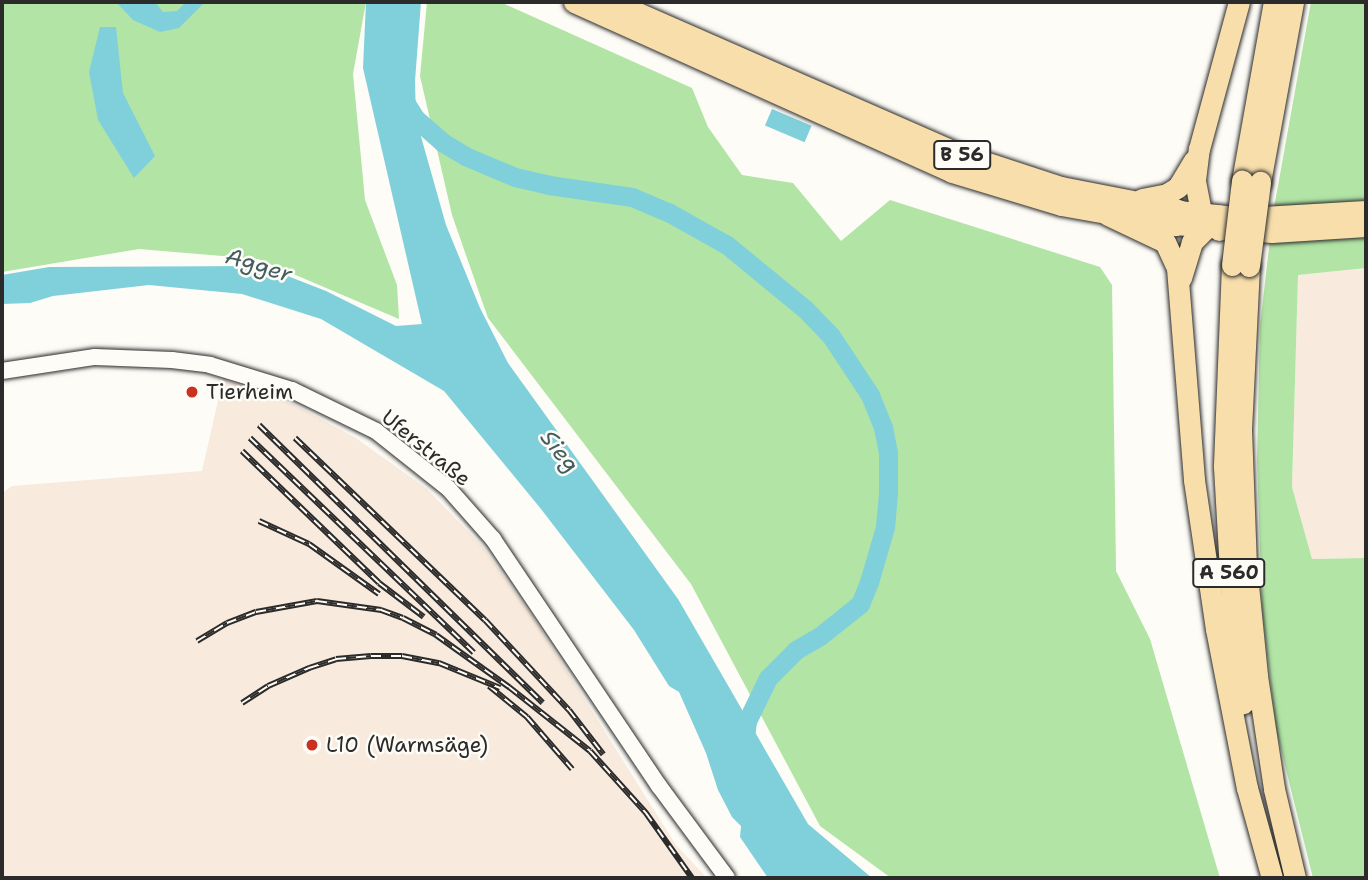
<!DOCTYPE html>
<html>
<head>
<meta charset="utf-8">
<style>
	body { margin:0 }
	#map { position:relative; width:1368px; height:880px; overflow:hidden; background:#fdfcf7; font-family:"Shantell Sans",sans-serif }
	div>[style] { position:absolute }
	.built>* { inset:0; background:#f8eadc }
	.green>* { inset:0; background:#b1e4a5 }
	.water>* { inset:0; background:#80d0db; transform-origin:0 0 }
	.river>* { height:19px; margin:-9.5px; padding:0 9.5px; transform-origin:9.5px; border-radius:9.5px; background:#80d0db }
	.roads { filter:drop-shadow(0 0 2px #2b2b2b) drop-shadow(0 0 2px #2b2b2b) }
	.secondary>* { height:16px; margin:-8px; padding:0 8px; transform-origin:8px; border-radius:8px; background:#fdfcf7 }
	.primary>* { height:19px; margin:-9.5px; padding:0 9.5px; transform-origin:9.5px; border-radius:9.5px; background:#f8deab }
	.highway>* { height:21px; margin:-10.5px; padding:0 10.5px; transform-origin:10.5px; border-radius:10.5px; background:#f8deab }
	.rail>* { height:6px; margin-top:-3px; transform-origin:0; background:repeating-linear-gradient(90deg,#fdfcf7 0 10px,#2b2b2b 0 20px); box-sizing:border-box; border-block:2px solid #2b2b2b }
	.bridges { filter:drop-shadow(0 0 2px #2b2b2b) drop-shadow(0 0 2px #2b2b2b) }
	.highway-bridge>* { height:21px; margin:-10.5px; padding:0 10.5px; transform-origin:10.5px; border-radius:10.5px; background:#f8deab }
	.dots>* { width:19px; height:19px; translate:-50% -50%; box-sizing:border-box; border:4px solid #fdfcf7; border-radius:50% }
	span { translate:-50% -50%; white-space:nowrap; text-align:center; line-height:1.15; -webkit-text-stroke:5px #fdfcf7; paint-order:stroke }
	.shield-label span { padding:2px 5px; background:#fdfcf7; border:2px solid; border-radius:5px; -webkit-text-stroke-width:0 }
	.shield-label { font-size:19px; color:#2b2b2b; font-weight:700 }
	.poi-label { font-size:21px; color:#2b2b2b }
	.left { translate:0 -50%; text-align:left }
	.street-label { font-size:21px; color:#2b2b2b }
	.water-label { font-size:23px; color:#445d60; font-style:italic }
	.frame { position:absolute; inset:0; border:4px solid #2b2b2b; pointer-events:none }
</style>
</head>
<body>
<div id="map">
	<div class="built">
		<div style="clip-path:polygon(1366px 268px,1366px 558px,1312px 559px,1292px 487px,1298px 275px)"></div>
		<div style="clip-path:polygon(223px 379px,293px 404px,356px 438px,427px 489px,483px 547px,533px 617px,676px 845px,707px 878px,2px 878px,2px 493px,12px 486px,202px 471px)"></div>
	</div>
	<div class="green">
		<div style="clip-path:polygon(2px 2px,366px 2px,353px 74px,365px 200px,397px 285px,399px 319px,258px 259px,139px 249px,2px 272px)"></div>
		<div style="clip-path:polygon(427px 2px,500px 2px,692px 88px,708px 127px,742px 175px,793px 183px,841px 241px,890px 200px,1100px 267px,1112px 285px,1116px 571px,1150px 639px,1220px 878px,891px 878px,820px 826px,691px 584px,488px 318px,452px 215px,420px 76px)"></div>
		<div style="clip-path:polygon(1311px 2px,1366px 2px,1366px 200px,1274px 208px)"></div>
		<div style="clip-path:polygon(1366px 236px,1366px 268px,1298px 275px,1292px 487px,1312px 559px,1366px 558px,1366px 878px,1313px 878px,1276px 729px,1262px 610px,1257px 459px,1260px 326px,1270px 239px)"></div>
	</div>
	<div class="water">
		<div style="clip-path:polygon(116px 2px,155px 2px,163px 12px,177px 11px,186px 2px,205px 2px,179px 28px,160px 32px,133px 20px)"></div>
		<div style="clip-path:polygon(366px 2px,421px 2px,415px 81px,416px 119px,446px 225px,480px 308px,508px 363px,678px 599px,808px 824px,872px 878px,768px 878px,740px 837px,741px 826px,732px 817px,718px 790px,706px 753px,679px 692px,669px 686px,634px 630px,541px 509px,444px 391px,321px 319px,242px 294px,149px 285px,53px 296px,30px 303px,2px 304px,2px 275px,49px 267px,262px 266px,326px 291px,396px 326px,422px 324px,363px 68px)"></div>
		<div style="clip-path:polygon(100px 27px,116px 27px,123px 93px,155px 156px,134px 178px,98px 120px,89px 72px)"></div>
		<div style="left:772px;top:109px;width:43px;height:18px;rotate:23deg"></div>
	</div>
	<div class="river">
		<div style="left:402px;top:97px;width:26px;rotate:58deg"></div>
		<div style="left:416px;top:119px;width:35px;rotate:41deg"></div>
		<div style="left:442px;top:142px;width:27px;rotate:31deg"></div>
		<div style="left:465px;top:156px;width:54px;rotate:22.8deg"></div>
		<div style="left:515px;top:177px;width:35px;rotate:13deg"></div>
		<div style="left:549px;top:185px;width:84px;rotate:8.2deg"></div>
		<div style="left:632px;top:197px;width:39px;rotate:23deg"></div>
		<div style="left:668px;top:212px;width:68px;rotate:29.2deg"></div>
		<div style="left:727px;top:245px;width:101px;rotate:39.4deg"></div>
		<div style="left:805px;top:309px;width:37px;rotate:46deg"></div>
		<div style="left:831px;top:336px;width:71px;rotate:56.5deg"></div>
		<div style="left:870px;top:395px;width:35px;rotate:68deg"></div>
		<div style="left:883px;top:427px;width:26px;rotate:79deg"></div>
		<div style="left:888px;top:453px;width:40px;rotate:90deg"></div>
		<div style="left:888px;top:493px;width:34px;rotate:95deg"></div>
		<div style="left:885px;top:527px;width:57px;rotate:106.2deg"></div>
		<div style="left:869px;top:582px;width:24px;rotate:112deg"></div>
		<div style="left:860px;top:604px;width:51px;rotate:141.3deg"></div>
		<div style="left:820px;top:636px;width:28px;rotate:150deg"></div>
		<div style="left:796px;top:650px;width:40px;rotate:135deg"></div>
		<div style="left:768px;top:678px;width:48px;rotate:116deg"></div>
		<div style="left:747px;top:721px;width:25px;rotate:97deg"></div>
	</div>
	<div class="roads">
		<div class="secondary">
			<div style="left:2px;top:371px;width:94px;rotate:-8.6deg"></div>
			<div style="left:95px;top:357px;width:77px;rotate:2.2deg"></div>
			<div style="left:172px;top:360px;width:38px;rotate:7deg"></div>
			<div style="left:210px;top:365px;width:86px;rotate:17deg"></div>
			<div style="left:292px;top:390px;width:93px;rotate:26deg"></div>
			<div style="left:376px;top:431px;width:92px;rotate:38.4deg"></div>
			<div style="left:448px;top:488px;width:68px;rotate:48.6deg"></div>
			<div style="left:493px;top:539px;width:298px;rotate:56.1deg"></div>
			<div style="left:659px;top:786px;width:114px;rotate:53.5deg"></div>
		</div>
		<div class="primary">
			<div style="left:1178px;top:210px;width:67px;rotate:6deg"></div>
			<div style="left:1245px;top:217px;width:121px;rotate:-3.3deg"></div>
			<div style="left:1175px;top:225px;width:97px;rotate:4.7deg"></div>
			<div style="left:1272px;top:233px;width:94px;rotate:-3.7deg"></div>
		</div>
		<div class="highway">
			<div style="left:574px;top:2px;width:414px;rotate:24.2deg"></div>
			<div style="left:952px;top:172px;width:114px;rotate:16.8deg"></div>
			<div style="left:1061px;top:205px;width:116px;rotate:10deg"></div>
			<div style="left:613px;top:2px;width:376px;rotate:23.7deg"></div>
			<div style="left:957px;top:153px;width:109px;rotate:18.1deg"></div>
			<div style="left:1061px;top:187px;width:119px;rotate:11.1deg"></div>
			<div style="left:1242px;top:181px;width:182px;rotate:-79.9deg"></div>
			<div style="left:1260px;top:182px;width:183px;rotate:-79.6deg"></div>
			<div style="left:1142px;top:199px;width:25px;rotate:-11deg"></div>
			<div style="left:1167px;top:194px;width:13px;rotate:-32deg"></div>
			<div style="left:1178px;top:187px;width:31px;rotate:-59deg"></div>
			<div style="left:1108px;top:215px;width:63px;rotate:25.3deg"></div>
			<div style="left:1165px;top:242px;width:29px;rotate:65deg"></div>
			<div style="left:1177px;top:268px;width:213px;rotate:85.4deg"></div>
			<div style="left:1194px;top:480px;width:151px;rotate:81.6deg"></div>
			<div style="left:1216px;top:629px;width:162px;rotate:79deg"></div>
			<div style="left:1247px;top:788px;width:93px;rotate:74.5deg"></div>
			<div style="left:1219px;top:230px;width:25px;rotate:-135deg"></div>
			<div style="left:1201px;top:212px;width:33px;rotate:-101deg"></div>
			<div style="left:1195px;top:180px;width:31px;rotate:-83deg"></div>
			<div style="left:1199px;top:149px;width:152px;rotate:-74.8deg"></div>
			<div style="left:1232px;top:265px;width:202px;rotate:92.3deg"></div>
			<div style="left:1224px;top:467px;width:155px;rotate:86.7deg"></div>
			<div style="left:1233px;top:622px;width:82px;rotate:83deg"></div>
			<div style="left:1249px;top:266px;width:164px;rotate:92.8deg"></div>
			<div style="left:1241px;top:430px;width:135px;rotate:87.9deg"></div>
			<div style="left:1246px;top:565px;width:112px;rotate:84.3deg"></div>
			<div style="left:1257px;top:676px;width:114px;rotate:81.4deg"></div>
			<div style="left:1274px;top:789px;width:91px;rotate:76.7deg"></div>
			<div style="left:1181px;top:278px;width:38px;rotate:-73deg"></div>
			<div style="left:1192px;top:242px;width:38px;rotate:-45deg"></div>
		</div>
	</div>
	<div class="rail">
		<div style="left:259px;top:425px;width:397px;rotate:44.4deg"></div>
		<div style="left:250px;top:438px;width:310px;rotate:43.8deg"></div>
		<div style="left:295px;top:438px;width:263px;rotate:43.8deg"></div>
		<div style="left:485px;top:620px;width:123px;rotate:47deg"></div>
		<div style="left:569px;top:710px;width:56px;rotate:52.3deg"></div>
		<div style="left:242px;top:451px;width:190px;rotate:43.9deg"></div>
		<div style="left:379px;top:583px;width:56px;rotate:37.1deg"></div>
		<div style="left:259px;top:521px;width:55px;rotate:24.7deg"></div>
		<div style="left:309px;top:544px;width:86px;rotate:35.5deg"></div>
		<div style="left:197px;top:641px;width:35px;rotate:-31deg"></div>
		<div style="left:227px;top:623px;width:31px;rotate:-21deg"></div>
		<div style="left:256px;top:612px;width:62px;rotate:-10.2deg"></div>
		<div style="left:317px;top:601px;width:65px;rotate:8deg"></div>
		<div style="left:381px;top:610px;width:23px;rotate:20deg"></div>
		<div style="left:403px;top:618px;width:37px;rotate:27deg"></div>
		<div style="left:436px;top:635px;width:90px;rotate:35.5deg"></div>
		<div style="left:509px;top:687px;width:103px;rotate:38.3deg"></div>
		<div style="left:590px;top:751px;width:84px;rotate:47.9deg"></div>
		<div style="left:646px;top:813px;width:80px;rotate:54.7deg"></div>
		<div style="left:489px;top:686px;width:49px;rotate:39.2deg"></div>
		<div style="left:527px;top:717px;width:69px;rotate:49.1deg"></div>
		<div style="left:242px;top:703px;width:31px;rotate:-33deg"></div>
		<div style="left:268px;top:686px;width:45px;rotate:-23.7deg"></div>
		<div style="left:309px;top:668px;width:28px;rotate:-18deg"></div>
		<div style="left:336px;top:659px;width:35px;rotate:-5deg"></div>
		<div style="left:371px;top:656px;width:31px"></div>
		<div style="left:402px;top:656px;width:38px;rotate:11deg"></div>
		<div style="left:439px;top:663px;width:66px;rotate:22.3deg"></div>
	</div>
	<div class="bridges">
		<div class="highway-bridge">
			<div style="left:1232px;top:265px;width:85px;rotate:-83.2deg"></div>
			<div style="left:1249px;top:266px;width:85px;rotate:-82.5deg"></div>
		</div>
	</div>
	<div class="dots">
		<div style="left:192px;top:392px;background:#c8321e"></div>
		<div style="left:312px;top:745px;background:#c8321e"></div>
	</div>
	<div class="shield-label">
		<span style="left:962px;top:155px">B 56</span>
		<span style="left:1229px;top:573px">A 560</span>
	</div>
	<div class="poi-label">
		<span class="left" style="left:206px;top:392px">Tierheim</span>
		<span class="left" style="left:326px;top:745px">L10 (Warmsäge)</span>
	</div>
	<div class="street-label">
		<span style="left:426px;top:448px;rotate:39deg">Uferstraße</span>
	</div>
	<div class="water-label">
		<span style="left:259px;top:265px;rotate:17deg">Agger</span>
		<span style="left:560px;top:451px;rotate:52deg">Sieg</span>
	</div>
	<div class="frame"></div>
</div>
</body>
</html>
